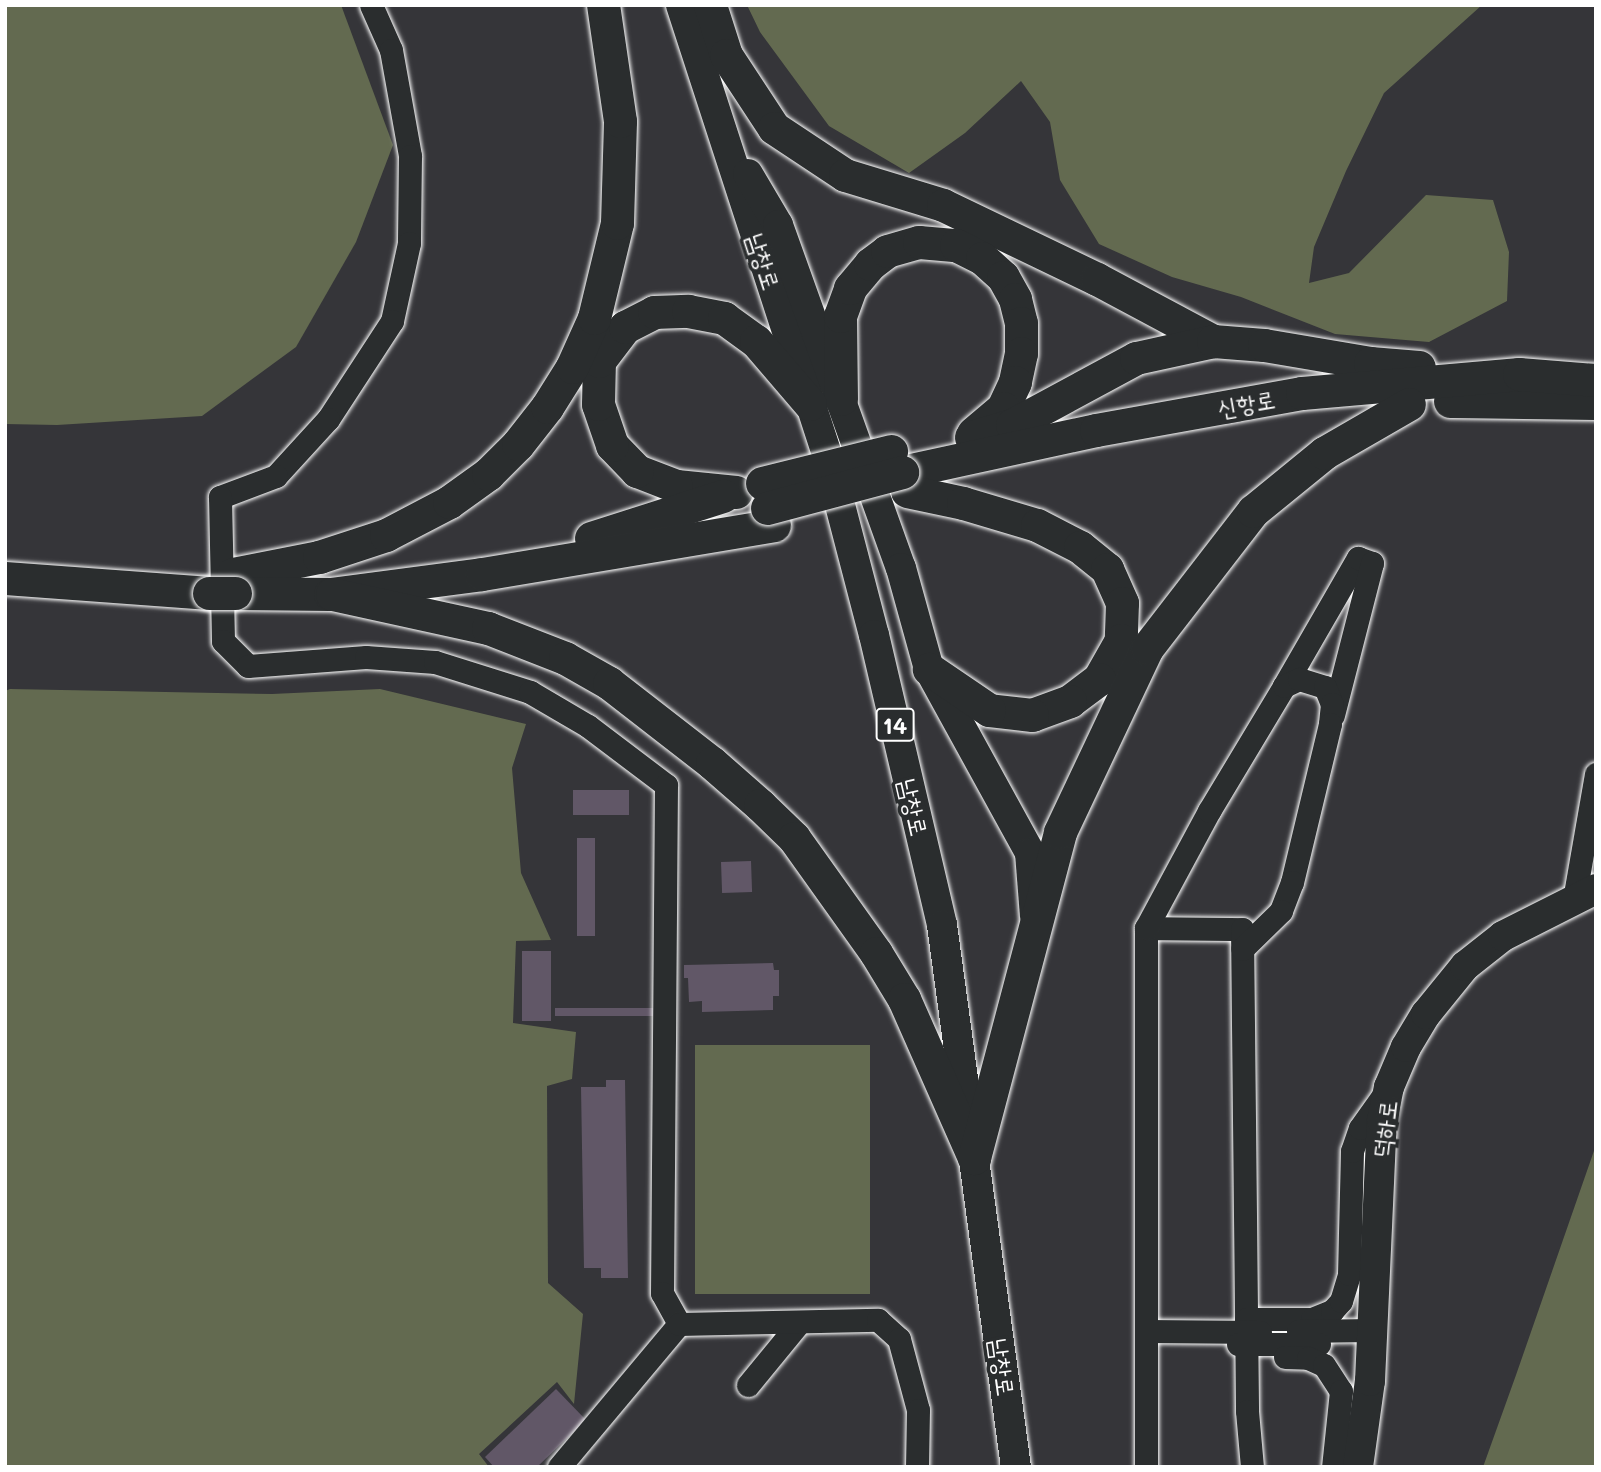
<!DOCTYPE html>
<html>
<head>
<meta charset="utf-8">
<style>
	body { margin:0 }
	#map { position:relative; width:1601px; height:1472px; overflow:hidden; background:#353539; font-family:Mali,"Poor Story",sans-serif }
	div>[style] { position:absolute }
	.green>* { inset:0; background:#636a50; transform-origin:0 0 }
	.building>* { inset:0; background:#615767; transform-origin:0 0 }
	.roads { filter:drop-shadow(0 0 2px #fff) drop-shadow(0 0 2px #fff) }
	.minor>* { height:23px; margin:-11.5px; padding:0 11.5px; transform-origin:11.5px; border-radius:11.5px; background:#2a2d2e }
	.major>* { height:30px; margin:-15px; padding:0 15px; transform-origin:15px; border-radius:15px; background:#2a2d2e }
	.highway>* { height:33px; margin:-16.5px; padding:0 16.5px; transform-origin:16.5px; border-radius:16.5px; background:#2a2d2e }
	.bridges { filter:drop-shadow(0 0 2px #fff) drop-shadow(0 0 2px #fff) }
	.highway-bridge>* { height:33px; margin:-16.5px; padding:0 16.5px; transform-origin:16.5px; border-radius:16.5px; background:#2a2d2e }
	span { translate:-50% -50%; white-space:nowrap; text-align:center; line-height:1.15; -webkit-text-stroke:7px #2a2d2e; paint-order:stroke }
	.shield-label span { padding:2px 5px; background:#2a2d2e; border:2px solid; border-radius:5px; -webkit-text-stroke-width:0 }
	.shield-label { font-size:23px; color:#fff; font-weight:700 }
	.street-label { font-size:24px; color:#fff }
	.frame { position:absolute; inset:0; border:7px solid #fff; pointer-events:none }
</style>
</head>
<body>
<div id="map">
	<div class="green">
		<div style="clip-path:polygon(5px 5px,341px 5px,393px 145px,356px 242px,296px 347px,202px 416px,57px 425px,5px 424px)"></div>
		<div style="clip-path:polygon(747px 5px,1482px 5px,1384px 93px,1346px 171px,1314px 247px,1309px 283px,1349px 273px,1426px 195px,1493px 200px,1509px 252px,1507px 301px,1429px 342px,1335px 334px,1241px 297px,1172px 277px,1099px 244px,1060px 180px,1050px 122px,1021px 81px,965px 133px,909px 173px,829px 126px,760px 32px)"></div>
		<div style="clip-path:polygon(10px 689px,272px 694px,380px 689px,526px 724px,512px 768px,521px 873px,551px 940px,516px 941px,513px 1023px,576px 1032px,572px 1079px,547px 1086px,548px 1283px,583px 1314px,574px 1404px,557px 1382px,479px 1454px,489px 1467px,5px 1467px,5px 691px)"></div>
		<div style="left:695px;top:1045px;width:175px;height:249px"></div>
		<div style="clip-path:polygon(1596px 1145px,1596px 1467px,1483px 1467px,1516px 1375px)"></div>
	</div>
	<div class="building">
		<div style="left:629px;top:790px;width:25px;height:56px;rotate:90deg"></div>
		<div style="left:577px;top:838px;width:18px;height:98px"></div>
		<div style="left:751px;top:861px;width:31px;height:30px;rotate:88deg"></div>
		<div style="left:522px;top:951px;width:29px;height:70px"></div>
		<div style="clip-path:polygon(773px 963px,774px 970px,779px 970px,779px 996px,773px 996px,773px 1010px,702px 1012px,702px 1001px,689px 1002px,688px 978px,684px 978px,684px 965px)"></div>
		<div style="left:555px;top:1008px;width:98px;height:8px"></div>
		<div style="clip-path:polygon(606px 1080px,625px 1080px,628px 1278px,601px 1278px,601px 1268px,584px 1268px,581px 1087px,606px 1087px)"></div>
		<div style="clip-path:polygon(556px 1389px,586px 1420px,537px 1467px,494px 1467px,485px 1457px)"></div>
	</div>
	<div class="roads">
		<div class="minor">
			<div style="left:371px;top:5px;width:49px;rotate:66deg"></div>
			<div style="left:391px;top:50px;width:108px;rotate:79.8deg"></div>
			<div style="left:410px;top:156px;width:87px;rotate:90.7deg"></div>
			<div style="left:409px;top:243px;width:80px;rotate:102.3deg"></div>
			<div style="left:392px;top:321px;width:117px;rotate:123.1deg"></div>
			<div style="left:328px;top:419px;width:77px;rotate:132.4deg"></div>
			<div style="left:276px;top:476px;width:60px;rotate:159.4deg"></div>
			<div style="left:220px;top:497px;width:144px;rotate:88.8deg"></div>
			<div style="left:223px;top:641px;width:35px;rotate:45deg"></div>
			<div style="left:248px;top:666px;width:118px;rotate:-4.4deg"></div>
			<div style="left:366px;top:657px;width:69px;rotate:4.1deg"></div>
			<div style="left:435px;top:662px;width:100px;rotate:17.5deg"></div>
			<div style="left:530px;top:692px;width:67px;rotate:30.4deg"></div>
			<div style="left:588px;top:726px;width:98px;rotate:37.1deg"></div>
			<div style="left:666px;top:785px;width:508px;rotate:90.45deg"></div>
			<div style="left:662px;top:1293px;width:35px;rotate:61deg"></div>
			<div style="left:1284px;top:686px;width:148px;rotate:-60deg"></div>
			<div style="left:1358px;top:558px;width:15px;rotate:20deg"></div>
			<div style="left:1372px;top:563px;width:157px;rotate:104.4deg"></div>
			<div style="left:1574px;top:900px;width:128px;rotate:-80.1deg"></div>
			<div style="left:1146px;top:928px;width:96px;rotate:0.6deg"></div>
			<div style="left:1242px;top:929px;width:482px;rotate:89.4deg"></div>
			<div style="left:1247px;top:1411px;width:56px;rotate:84.9deg"></div>
			<div style="left:1246px;top:1319px;width:66px"></div>
			<div style="left:1312px;top:1319px;width:22px;rotate:-22deg"></div>
			<div style="left:1332px;top:1311px;width:13px;rotate:-48deg"></div>
			<div style="left:1341px;top:1301px;width:28px;rotate:-73deg"></div>
			<div style="left:1349px;top:1274px;width:123px;rotate:-88.6deg"></div>
			<div style="left:1352px;top:1151px;width:24px;rotate:-71deg"></div>
			<div style="left:1360px;top:1128px;width:47px;rotate:-54.6deg"></div>
			<div style="left:1147px;top:1331px;width:113px;rotate:0.5deg"></div>
			<div style="left:1298px;top:1331px;width:75px;rotate:-0.8deg"></div>
			<div style="left:1238px;top:1344px;width:81px"></div>
			<div style="left:1285px;top:1357px;width:23px;rotate:2deg"></div>
			<div style="left:1308px;top:1358px;width:17px;rotate:24deg"></div>
			<div style="left:1324px;top:1365px;width:31px;rotate:57deg"></div>
			<div style="left:1341px;top:1391px;width:76px;rotate:96deg"></div>
			<div style="left:748px;top:1385px;width:80px;rotate:-50.6deg"></div>
			<div style="left:559px;top:1467px;width:187px;rotate:-50deg"></div>
			<div style="left:679px;top:1324px;width:199px;rotate:-1.2deg"></div>
			<div style="left:878px;top:1320px;width:28px;rotate:42deg"></div>
			<div style="left:899px;top:1339px;width:73px;rotate:75deg"></div>
			<div style="left:918px;top:1410px;width:57px;rotate:91deg"></div>
			<div style="left:1146px;top:1467px;width:539px;rotate:-90deg"></div>
			<div style="left:1146px;top:928px;width:133px;rotate:-61.7deg"></div>
			<div style="left:1209px;top:811px;width:146px;rotate:-59deg"></div>
			<div style="left:1284px;top:686px;width:17px;rotate:-25deg"></div>
			<div style="left:1299px;top:679px;width:27px;rotate:17deg"></div>
			<div style="left:1325px;top:687px;width:18px;rotate:68deg"></div>
			<div style="left:1332px;top:704px;width:20px;rotate:96deg"></div>
			<div style="left:1330px;top:724px;width:163px;rotate:103.5deg"></div>
			<div style="left:1292px;top:882px;width:31px;rotate:111deg"></div>
			<div style="left:1281px;top:911px;width:54px;rotate:135.7deg"></div>
		</div>
		<div class="major">
			<div style="left:681px;top:5px;width:473px;rotate:72deg"></div>
			<div style="left:827px;top:455px;width:186px;rotate:75.4deg"></div>
			<div style="left:874px;top:635px;width:298px;rotate:76.8deg"></div>
			<div style="left:942px;top:925px;width:547px;rotate:82.23deg"></div>
			<div style="left:748px;top:174px;width:59px;rotate:59.5deg"></div>
			<div style="left:778px;top:225px;width:364px;rotate:70.3deg"></div>
			<div style="left:901px;top:568px;width:105px;rotate:74.5deg"></div>
			<div style="left:929px;top:669px;width:210px;rotate:61.2deg"></div>
			<div style="left:1030px;top:853px;width:63px;rotate:85.5deg"></div>
			<div style="left:1358px;top:1467px;width:87px;rotate:-82.1deg"></div>
			<div style="left:1370px;top:1381px;width:261px;rotate:-87.4deg"></div>
			<div style="left:1382px;top:1120px;width:34px;rotate:-78deg"></div>
			<div style="left:1389px;top:1087px;width:43px;rotate:-67deg"></div>
			<div style="left:1406px;top:1047px;width:39px;rotate:-59deg"></div>
			<div style="left:1426px;top:1014px;width:62px;rotate:-50.9deg"></div>
			<div style="left:1465px;top:966px;width:48px;rotate:-38.3deg"></div>
			<div style="left:1503px;top:936px;width:104px;rotate:-26.8deg"></div>
		</div>
		<div class="highway">
			<div style="left:710px;top:5px;width:52px;rotate:72.3deg"></div>
			<div style="left:726px;top:55px;width:87px;rotate:56.7deg"></div>
			<div style="left:774px;top:128px;width:85px;rotate:33.5deg"></div>
			<div style="left:845px;top:175px;width:102px;rotate:17deg"></div>
			<div style="left:943px;top:205px;width:171px;rotate:25.7deg"></div>
			<div style="left:1097px;top:279px;width:132px;rotate:28.1deg"></div>
			<div style="left:841px;top:399px;width:83px;rotate:-90.7deg"></div>
			<div style="left:840px;top:316px;width:30px;rotate:-70deg"></div>
			<div style="left:850px;top:288px;width:31px;rotate:-50deg"></div>
			<div style="left:870px;top:264px;width:21px;rotate:-37deg"></div>
			<div style="left:887px;top:251px;width:33px;rotate:-16deg"></div>
			<div style="left:919px;top:242px;width:37px;rotate:5deg"></div>
			<div style="left:956px;top:245px;width:29px;rotate:27deg"></div>
			<div style="left:982px;top:258px;width:28px;rotate:42deg"></div>
			<div style="left:1003px;top:277px;width:25px;rotate:61deg"></div>
			<div style="left:1015px;top:299px;width:25px;rotate:76deg"></div>
			<div style="left:1021px;top:323px;width:30px;rotate:90deg"></div>
			<div style="left:1021px;top:353px;width:30px;rotate:102deg"></div>
			<div style="left:1015px;top:382px;width:29px;rotate:115deg"></div>
			<div style="left:1003px;top:408px;width:39px;rotate:140deg"></div>
			<div style="left:1450px;top:401px;width:146px;rotate:0.8deg"></div>
			<div style="left:971px;top:437px;width:43px;rotate:-16.3deg"></div>
			<div style="left:1012px;top:425px;width:141px;rotate:-28.4deg"></div>
			<div style="left:1136px;top:358px;width:79px;rotate:-12.4deg"></div>
			<div style="left:1213px;top:341px;width:51px;rotate:4.5deg"></div>
			<div style="left:1264px;top:345px;width:108px;rotate:9.6deg"></div>
			<div style="left:1370px;top:363px;width:49px;rotate:4.7deg"></div>
			<div style="left:902px;top:472px;width:198px;rotate:-12.2deg"></div>
			<div style="left:1096px;top:430px;width:209px;rotate:-10.2deg"></div>
			<div style="left:1302px;top:393px;width:218px;rotate:-5deg"></div>
			<div style="left:1519px;top:374px;width:77px;rotate:4.5deg"></div>
			<div style="left:907px;top:491px;width:57px;rotate:12.1deg"></div>
			<div style="left:963px;top:503px;width:77px;rotate:16.6deg"></div>
			<div style="left:1037px;top:525px;width:48px;rotate:27.1deg"></div>
			<div style="left:1080px;top:547px;width:35px;rotate:39deg"></div>
			<div style="left:1107px;top:569px;width:37px;rotate:66deg"></div>
			<div style="left:1122px;top:603px;width:37px;rotate:92deg"></div>
			<div style="left:1121px;top:640px;width:45px;rotate:119.4deg"></div>
			<div style="left:1099px;top:679px;width:36px;rotate:143deg"></div>
			<div style="left:1070px;top:701px;width:40px;rotate:159.8deg"></div>
			<div style="left:1032px;top:715px;width:43px;rotate:-173.4deg"></div>
			<div style="left:989px;top:710px;width:73px;rotate:-145.7deg"></div>
			<div style="left:736px;top:492px;width:60px;rotate:-174.3deg"></div>
			<div style="left:676px;top:486px;width:42px;rotate:-159deg"></div>
			<div style="left:637px;top:471px;width:36px;rotate:-134deg"></div>
			<div style="left:612px;top:445px;width:43px;rotate:-108.9deg"></div>
			<div style="left:598px;top:404px;width:43px;rotate:-88.7deg"></div>
			<div style="left:599px;top:361px;width:43px;rotate:-52.6deg"></div>
			<div style="left:625px;top:327px;width:33px;rotate:-27deg"></div>
			<div style="left:654px;top:312px;width:34px;rotate:-2deg"></div>
			<div style="left:688px;top:311px;width:37px;rotate:11deg"></div>
			<div style="left:724px;top:318px;width:39px;rotate:36deg"></div>
			<div style="left:756px;top:341px;width:83px;rotate:49.4deg"></div>
			<div style="left:591px;top:538px;width:139px;rotate:-17.7deg"></div>
			<div style="left:233px;top:574px;width:88px;rotate:-11.2deg"></div>
			<div style="left:319px;top:557px;width:71px;rotate:-18.2deg"></div>
			<div style="left:386px;top:535px;width:71px;rotate:-27.6deg"></div>
			<div style="left:449px;top:502px;width:48px;rotate:-35.7deg"></div>
			<div style="left:488px;top:474px;width:42px;rotate:-45deg"></div>
			<div style="left:518px;top:444px;width:47px;rotate:-51.9deg"></div>
			<div style="left:547px;top:407px;width:47px;rotate:-58deg"></div>
			<div style="left:572px;top:367px;width:54px;rotate:-65.8deg"></div>
			<div style="left:594px;top:318px;width:98px;rotate:-76.4deg"></div>
			<div style="left:617px;top:223px;width:102px;rotate:-88.3deg"></div>
			<div style="left:620px;top:121px;width:117px;rotate:-98.3deg"></div>
			<div style="left:5px;top:578px;width:205px;rotate:4.2deg"></div>
			<div style="left:235px;top:593px;width:95px;rotate:0.6deg"></div>
			<div style="left:330px;top:594px;width:153px;rotate:-7.5deg"></div>
			<div style="left:482px;top:574px;width:296px;rotate:-9.5deg"></div>
			<div style="left:332px;top:594px;width:160px;rotate:12.3deg"></div>
			<div style="left:488px;top:628px;width:83px;rotate:21.3deg"></div>
			<div style="left:565px;top:658px;width:51px;rotate:29.6deg"></div>
			<div style="left:609px;top:683px;width:130px;rotate:37.8deg"></div>
			<div style="left:712px;top:763px;width:64px;rotate:41.2deg"></div>
			<div style="left:760px;top:805px;width:47px;rotate:44.1deg"></div>
			<div style="left:794px;top:838px;width:141px;rotate:54.5deg"></div>
			<div style="left:876px;top:953px;width:54px;rotate:58.7deg"></div>
			<div style="left:904px;top:999px;width:174px;rotate:66.2deg"></div>
			<div style="left:974px;top:1158px;width:337px;rotate:-75.2deg"></div>
			<div style="left:1060px;top:832px;width:204px;rotate:-64.7deg"></div>
			<div style="left:1147px;top:648px;width:173px;rotate:-52.3deg"></div>
			<div style="left:1253px;top:511px;width:92px;rotate:-39.2deg"></div>
			<div style="left:1324px;top:453px;width:98px;rotate:-30deg"></div>
		</div>
	</div>
	<div class="bridges">
		<div class="highway-bridge">
			<div style="left:762px;top:483px;width:133px;rotate:-13.9deg"></div>
			<div style="left:767px;top:508px;width:140px;rotate:-14.9deg"></div>
			<div style="left:209px;top:593px;width:26px"></div>
		</div>
	</div>
	<div class="shield-label">
		<span style="left:895px;top:725px">14</span>
	</div>
	<div class="street-label">
		<span style="left:764px;top:261px;rotate:72deg">남창로</span>
		<span style="left:1246px;top:403px;rotate:-10deg">신항로</span>
		<span style="left:914px;top:807px;rotate:77deg">남창로</span>
		<span style="left:1384px;top:1129px;rotate:-83deg">덕하로</span>
		<span style="left:1003px;top:1367px;rotate:82deg">남창로</span>
	</div>
	<div class="frame"></div>
</div>
</body>
</html>
